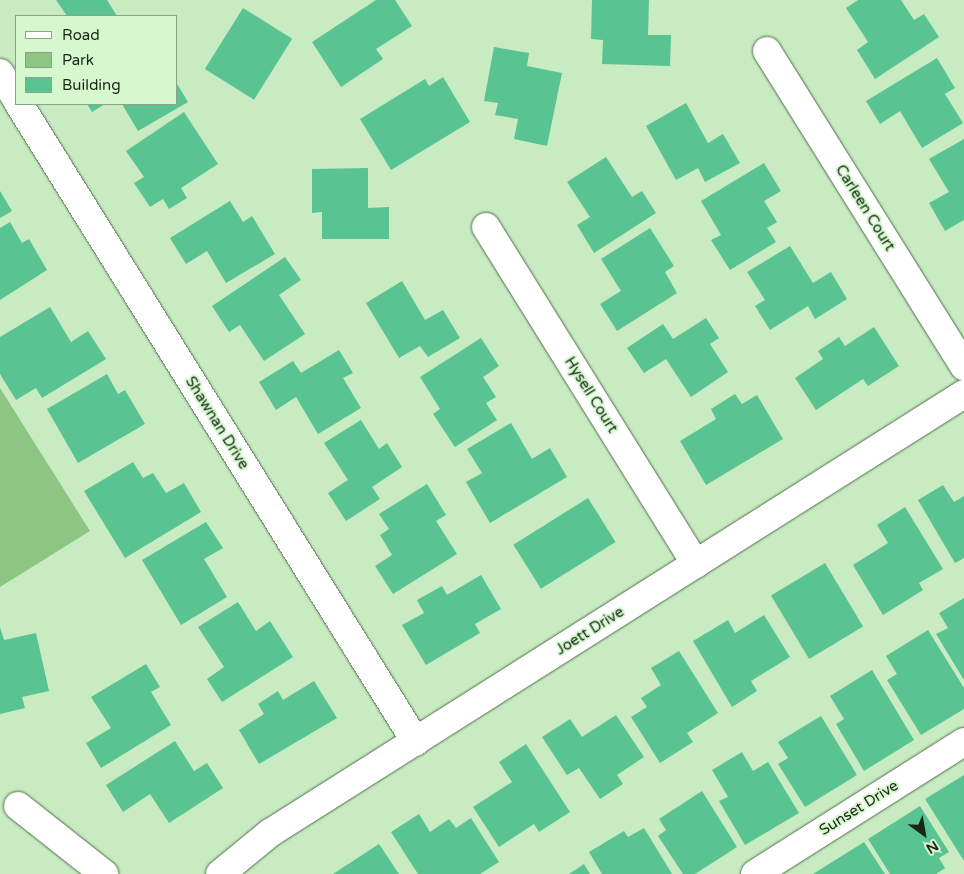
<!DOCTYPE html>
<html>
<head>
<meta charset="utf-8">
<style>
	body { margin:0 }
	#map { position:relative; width:964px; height:874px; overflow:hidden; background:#c9ebc2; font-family:"Varela Round",sans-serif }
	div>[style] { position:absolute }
	.green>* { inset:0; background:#8dc683 }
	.building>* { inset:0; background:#59c391; transform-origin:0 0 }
	.roads { filter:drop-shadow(0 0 1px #4f6d4a) drop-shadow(0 0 1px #4f6d4a) }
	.minor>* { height:28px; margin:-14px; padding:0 14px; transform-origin:14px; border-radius:14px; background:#fff }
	span { translate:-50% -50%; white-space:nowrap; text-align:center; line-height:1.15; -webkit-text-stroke:4px #d6f8cf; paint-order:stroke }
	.street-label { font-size:15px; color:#1a2718 }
	.legend { position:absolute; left:15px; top:15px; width:162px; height:90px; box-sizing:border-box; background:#d6f8cf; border:1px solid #8ba486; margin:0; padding:6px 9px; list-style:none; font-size:15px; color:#1a2718 }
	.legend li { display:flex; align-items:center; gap:10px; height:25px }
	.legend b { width:25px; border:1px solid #8ba486 }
	.north { position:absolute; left:899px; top:809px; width:50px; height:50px; -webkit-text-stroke:4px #d6f8cf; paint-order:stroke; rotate:148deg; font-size:14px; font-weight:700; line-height:20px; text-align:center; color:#1a2718 }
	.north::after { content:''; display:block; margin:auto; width:18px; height:22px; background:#1a2718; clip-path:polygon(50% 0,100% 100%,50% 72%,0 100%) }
</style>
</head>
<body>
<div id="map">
	<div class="green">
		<div style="clip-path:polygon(0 388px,90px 531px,0 587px)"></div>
	</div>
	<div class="building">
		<div style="clip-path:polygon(56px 0,107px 0,117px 16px,67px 16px)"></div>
		<div style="clip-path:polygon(376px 0,395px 0,412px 26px,376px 49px,383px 59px,341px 87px,312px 42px)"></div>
		<div style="clip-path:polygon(592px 0,649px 0,648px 35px,671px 35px,670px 66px,602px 64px,603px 40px,591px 39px)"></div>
		<div style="clip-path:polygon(858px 0,901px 0,914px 20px,924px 14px,939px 37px,875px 79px,857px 50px,868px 42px,846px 8px)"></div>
		<div style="left:243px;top:8px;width:58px;height:72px;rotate:32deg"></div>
		<div style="clip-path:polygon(494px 47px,529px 53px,527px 66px,562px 73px,547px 146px,514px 139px,518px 119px,495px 115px,498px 103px,484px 101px)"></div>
		<div style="clip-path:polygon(937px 58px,955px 88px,945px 94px,963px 123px,922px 148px,900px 111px,880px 124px,866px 101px)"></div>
		<div style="clip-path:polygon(443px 77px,470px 122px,391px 170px,360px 119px,425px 79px,429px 86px)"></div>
		<div style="clip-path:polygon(176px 82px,188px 102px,138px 131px,122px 104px,176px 104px)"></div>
		<div style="clip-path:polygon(686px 103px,708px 143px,723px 134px,740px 163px,705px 182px,698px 168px,676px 180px,646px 126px)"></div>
		<div style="clip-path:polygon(87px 104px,105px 104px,92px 112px)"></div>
		<div style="clip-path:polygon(184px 112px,218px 164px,181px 188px,187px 198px,169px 209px,163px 199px,150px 207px,134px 183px,144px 177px,126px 151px)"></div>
		<div style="clip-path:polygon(964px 139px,964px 220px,945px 231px,929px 203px,949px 192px,929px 159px)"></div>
		<div style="clip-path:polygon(606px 157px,632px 197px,642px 191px,656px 213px,594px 253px,577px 225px,590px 217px,567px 182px)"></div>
		<div style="clip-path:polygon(764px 163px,781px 191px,764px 201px,777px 222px,767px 228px,776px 242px,730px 270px,711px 240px,721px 235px,701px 201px)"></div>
		<div style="clip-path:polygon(368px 168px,368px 208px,389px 207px,389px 239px,322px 239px,322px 212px,312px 213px,312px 169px)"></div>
		<div style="clip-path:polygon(0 191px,12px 211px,0 218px)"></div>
		<div style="clip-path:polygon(230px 201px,243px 222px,252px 216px,275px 254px,226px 283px,207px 251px,186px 264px,170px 238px)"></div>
		<div style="clip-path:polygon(10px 222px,22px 243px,29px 239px,47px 270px,0 300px,0 228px)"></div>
		<div style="clip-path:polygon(650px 228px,674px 266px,665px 272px,677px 293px,617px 331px,600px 304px,621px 291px,601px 259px)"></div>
		<div style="clip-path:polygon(790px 246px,813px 283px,831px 272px,847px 299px,815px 319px,808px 306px,770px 330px,755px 306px,765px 300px,747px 272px)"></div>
		<div style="clip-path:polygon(285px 257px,301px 280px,279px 295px,305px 334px,264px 361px,240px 325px,229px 332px,212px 306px)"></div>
		<div style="clip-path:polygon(402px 281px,425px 320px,443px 310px,460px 338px,428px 357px,420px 346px,399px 358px,366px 303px)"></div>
		<div style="clip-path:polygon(50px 307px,71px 342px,88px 331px,106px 359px,42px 398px,36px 388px,16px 400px,0 374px,0 337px)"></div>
		<div style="clip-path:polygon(706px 318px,719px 338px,710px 344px,728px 372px,691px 397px,666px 359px,644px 373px,627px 348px,663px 324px,673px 339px)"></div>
		<div style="clip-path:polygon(874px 327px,899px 366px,868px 386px,863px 379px,816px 410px,795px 378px,823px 359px,818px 351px,839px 337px,845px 346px)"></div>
		<div style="clip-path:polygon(481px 338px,499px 366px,483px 377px,496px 397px,486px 403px,497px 420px,455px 447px,433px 414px,440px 409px,420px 377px)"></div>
		<div style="clip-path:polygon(339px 350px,353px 373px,343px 378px,361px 408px,318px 434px,296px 397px,276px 410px,259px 382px,293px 361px,301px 373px)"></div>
		<div style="clip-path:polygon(107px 374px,118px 394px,125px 390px,145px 424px,78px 463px,47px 409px)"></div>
		<div style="clip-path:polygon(735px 394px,742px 404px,757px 395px,783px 439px,706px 485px,680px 441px,716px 419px,711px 409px)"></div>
		<div style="clip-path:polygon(361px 420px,379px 449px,387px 443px,402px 467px,372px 487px,380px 499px,346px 521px,328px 493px,348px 480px,324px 443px)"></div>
		<div style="clip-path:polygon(511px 423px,532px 459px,550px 448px,567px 477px,490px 523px,466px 482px,482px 473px,467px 449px)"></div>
		<div style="clip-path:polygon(133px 462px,143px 478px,153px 473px,166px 493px,184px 483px,201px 512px,125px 558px,84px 491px)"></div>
		<div style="clip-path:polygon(427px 484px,446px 515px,436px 521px,457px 554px,393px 594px,375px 566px,392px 555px,380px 535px,389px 529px,379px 514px)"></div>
		<div style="clip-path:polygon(943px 485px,954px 502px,964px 496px,964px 558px,955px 563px,918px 500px)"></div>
		<div style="left:588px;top:498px;width:52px;height:88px;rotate:58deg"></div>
		<div style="clip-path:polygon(905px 507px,943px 569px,919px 583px,923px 590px,883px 615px,853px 565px,888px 543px,877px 525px)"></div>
		<div style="clip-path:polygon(206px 522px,223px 548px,204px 559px,227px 597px,181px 625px,142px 560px)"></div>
		<div style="left:825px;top:563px;width:74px;height:63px;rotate:59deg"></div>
		<div style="clip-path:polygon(481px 575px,501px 609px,475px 624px,480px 633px,426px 665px,402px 625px,424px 613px,417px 600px,442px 586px,447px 595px)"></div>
		<div style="clip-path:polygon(964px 598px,964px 680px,936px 634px,948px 628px,939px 613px)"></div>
		<div style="clip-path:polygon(238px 602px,256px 631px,270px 621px,293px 657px,222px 702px,207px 679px,224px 667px,198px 627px)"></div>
		<div style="clip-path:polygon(764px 615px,790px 657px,751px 681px,757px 691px,732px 707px,693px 641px,728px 620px,735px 633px)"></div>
		<div style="clip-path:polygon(0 627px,4px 640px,36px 633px,49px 691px,22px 697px,25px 708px,0 714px)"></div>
		<div style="clip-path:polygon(928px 630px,964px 688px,964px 709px,921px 735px,887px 680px,897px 674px,886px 656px)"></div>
		<div style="clip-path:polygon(679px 651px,718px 713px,687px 733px,693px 742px,660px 763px,631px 717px,647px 707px,641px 698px,661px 685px,651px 668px)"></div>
		<div style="clip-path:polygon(146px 664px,160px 687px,151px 692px,171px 725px,101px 768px,86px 743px,111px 728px,91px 697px)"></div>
		<div style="clip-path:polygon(872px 670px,914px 740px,864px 771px,836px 724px,844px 719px,830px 696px)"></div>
		<div style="clip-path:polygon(314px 681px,337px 718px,259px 764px,239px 730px,264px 714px,258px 704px,278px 691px,283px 700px)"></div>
		<div style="clip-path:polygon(616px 715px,644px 757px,617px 775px,623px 784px,600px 799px,579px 768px,567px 775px,542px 737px,570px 719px,582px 737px)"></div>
		<div style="clip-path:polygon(821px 716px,857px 775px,805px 807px,778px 764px,788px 758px,778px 742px)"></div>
		<div style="clip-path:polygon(175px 741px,194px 771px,207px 763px,223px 788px,169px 823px,150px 794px,123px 812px,106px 785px)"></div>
		<div style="clip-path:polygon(526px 744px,570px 812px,539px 832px,534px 824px,499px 847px,473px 807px,512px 782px,499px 762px)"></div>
		<div style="clip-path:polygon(742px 752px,753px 771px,768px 762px,799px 813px,745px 845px,719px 801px,728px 797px,712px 770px)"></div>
		<div style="clip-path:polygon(964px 775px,964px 861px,925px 799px)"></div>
		<div style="clip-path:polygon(702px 791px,737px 847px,695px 874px,683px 874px,658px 836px,666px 830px,659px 819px)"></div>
		<div style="clip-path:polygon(920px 806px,949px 852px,939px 858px,945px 868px,936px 874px,890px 874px,868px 839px)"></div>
		<div style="clip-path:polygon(419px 814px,430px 832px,449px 819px,456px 828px,471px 818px,499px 862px,480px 874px,418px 874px,391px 832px)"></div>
		<div style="clip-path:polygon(644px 828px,672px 874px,602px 874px,589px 852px,624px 831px,628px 837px)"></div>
		<div style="clip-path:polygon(864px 842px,885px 874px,813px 874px)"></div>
		<div style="clip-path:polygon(379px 844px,399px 874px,333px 874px)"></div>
		<div style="clip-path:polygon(584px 864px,590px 874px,569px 874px)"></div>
	</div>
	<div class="roads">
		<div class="minor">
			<div style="left:767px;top:51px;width:372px;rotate:58deg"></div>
			<div style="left:0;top:73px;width:31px;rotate:58deg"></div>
			<div style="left:19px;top:104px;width:751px;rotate:58.11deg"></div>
			<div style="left:486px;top:227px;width:397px;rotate:58.1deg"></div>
			<div style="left:18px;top:806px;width:110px;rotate:38.3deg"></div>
			<div style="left:220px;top:874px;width:65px;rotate:-39.4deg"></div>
			<div style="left:270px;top:833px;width:821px;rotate:-32.32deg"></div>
			<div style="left:755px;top:874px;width:247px;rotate:-32.3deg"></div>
		</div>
	</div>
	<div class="street-label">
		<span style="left:865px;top:208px;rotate:58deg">Carleen Court</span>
		<span style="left:591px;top:395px;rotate:58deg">Hysell Court</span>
		<span style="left:217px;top:423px;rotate:58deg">Shawnan Drive</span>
		<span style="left:590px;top:631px;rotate:-32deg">Joett Drive</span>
		<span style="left:859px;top:808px;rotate:-32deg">Sunset Drive</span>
	</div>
	<ul class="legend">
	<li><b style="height:6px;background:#fff"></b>Road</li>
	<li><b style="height:14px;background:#8dc683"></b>Park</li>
	<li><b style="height:14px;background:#59c391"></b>Building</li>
	</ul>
	<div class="north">N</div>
</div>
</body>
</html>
